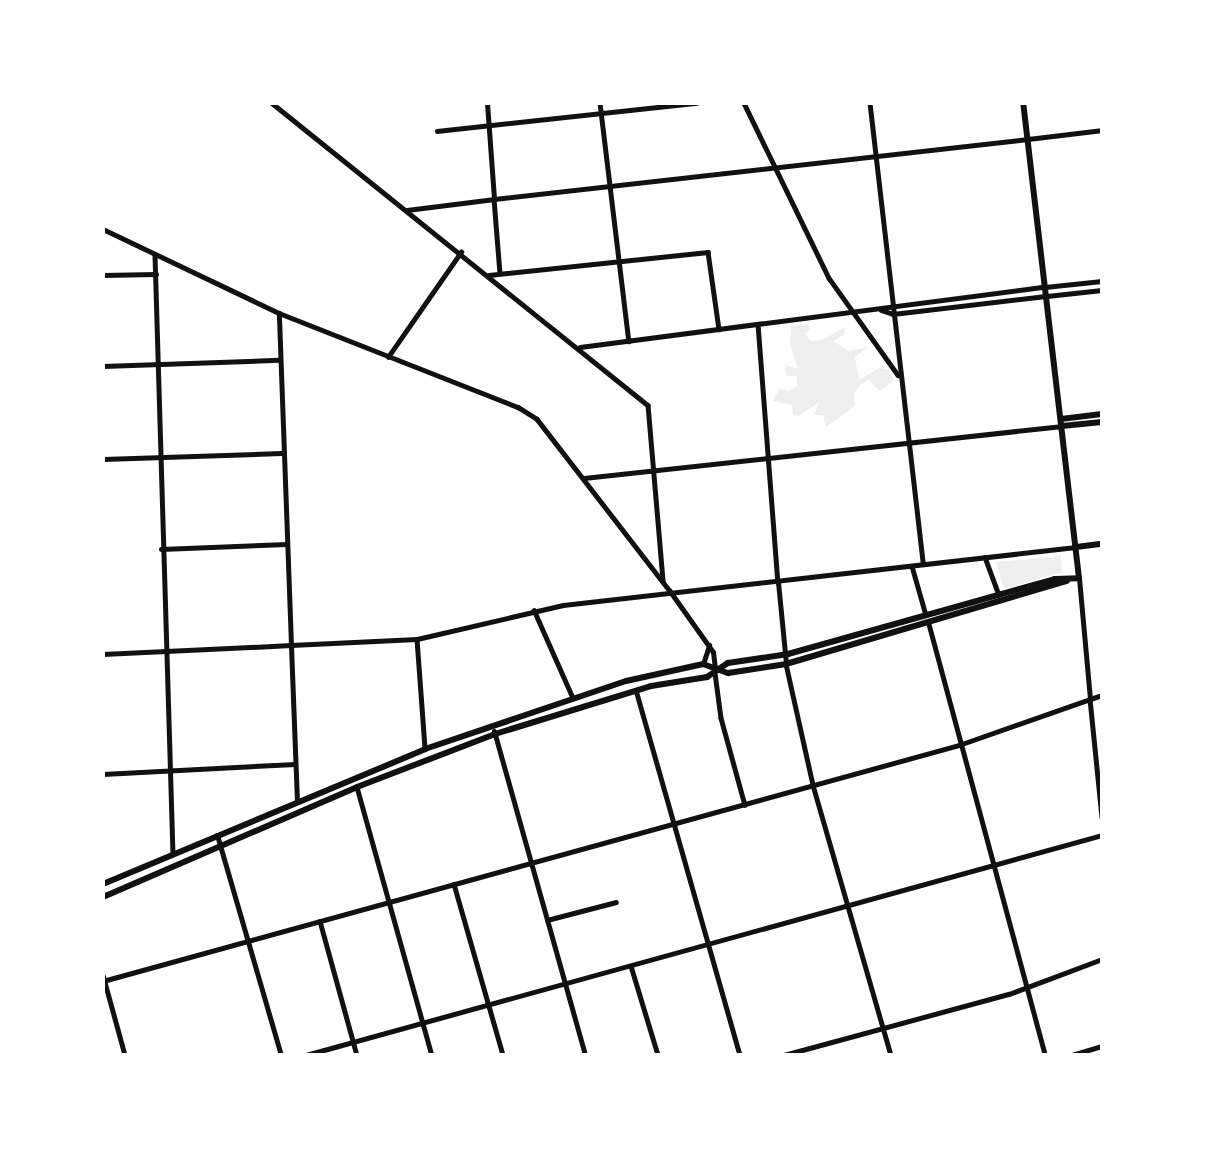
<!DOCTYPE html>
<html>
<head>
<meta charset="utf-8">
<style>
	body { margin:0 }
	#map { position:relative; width:1205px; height:1158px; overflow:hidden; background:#fff; font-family:"Roboto Condensed",sans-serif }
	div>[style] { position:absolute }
	.green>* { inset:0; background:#eee }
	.minor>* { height:4.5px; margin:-2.25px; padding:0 2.25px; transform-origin:2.25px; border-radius:2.25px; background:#111 }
	.tertiary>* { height:5px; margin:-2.5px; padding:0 2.5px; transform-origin:2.5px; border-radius:2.5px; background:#111 }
	.secondary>* { height:6px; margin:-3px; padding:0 3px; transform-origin:3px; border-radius:3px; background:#111 }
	span { translate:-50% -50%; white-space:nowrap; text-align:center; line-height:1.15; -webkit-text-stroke:6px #fff; paint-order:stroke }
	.frame { position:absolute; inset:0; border:105px solid #fff; pointer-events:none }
</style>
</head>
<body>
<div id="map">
	<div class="green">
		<div style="clip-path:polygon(807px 324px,810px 329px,805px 334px,811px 341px,822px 340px,846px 327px,844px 335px,833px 341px,849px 351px,868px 347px,855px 357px,859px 380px,879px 368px,888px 369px,894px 381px,879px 391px,869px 380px,861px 384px,854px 393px,855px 406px,826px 427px,823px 415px,814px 415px,819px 402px,799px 416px,793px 415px,792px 405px,773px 401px,779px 389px,789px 391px,797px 386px,797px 376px,786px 376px,785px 369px,786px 365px,798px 369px,790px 344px,791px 326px)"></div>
		<div style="clip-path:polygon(1061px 556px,1062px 572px,1004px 589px,996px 562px)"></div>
	</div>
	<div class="minor">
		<div style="left:272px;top:103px;width:482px;rotate:38.8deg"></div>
		<div style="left:648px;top:405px;width:177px;rotate:85.1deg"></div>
		<div style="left:600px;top:103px;width:240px;rotate:83.1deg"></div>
		<div style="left:744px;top:103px;width:195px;rotate:64.1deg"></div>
		<div style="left:829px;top:278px;width:119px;rotate:54.6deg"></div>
		<div style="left:870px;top:103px;width:464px;rotate:83.4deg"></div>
		<div style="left:437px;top:131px;width:261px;rotate:-6.2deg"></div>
		<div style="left:1028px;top:139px;width:75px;rotate:-6.9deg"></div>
		<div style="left:407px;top:210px;width:88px;rotate:-7.2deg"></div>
		<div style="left:494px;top:199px;width:74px;rotate:85.4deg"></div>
		<div style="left:103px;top:229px;width:195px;rotate:25.5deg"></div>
		<div style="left:279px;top:313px;width:257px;rotate:21.5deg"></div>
		<div style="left:518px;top:407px;width:22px;rotate:32deg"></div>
		<div style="left:537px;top:419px;width:216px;rotate:52.3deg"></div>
		<div style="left:155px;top:255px;width:598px;rotate:88.28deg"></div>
		<div style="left:103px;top:275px;width:53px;rotate:-1.1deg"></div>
		<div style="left:489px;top:275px;width:220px;rotate:-6deg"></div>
		<div style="left:708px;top:252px;width:78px;rotate:81.9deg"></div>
		<div style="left:881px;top:310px;width:13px;rotate:18deg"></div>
		<div style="left:893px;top:314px;width:154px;rotate:-6.7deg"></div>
		<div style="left:758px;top:324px;width:259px;rotate:85.6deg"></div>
		<div style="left:580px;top:347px;width:469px;rotate:-7.4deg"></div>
		<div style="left:388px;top:357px;width:128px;rotate:-55.2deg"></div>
		<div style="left:103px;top:366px;width:176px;rotate:-2deg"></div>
		<div style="left:103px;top:459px;width:178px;rotate:-1.9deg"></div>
		<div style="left:584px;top:478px;width:481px;rotate:-6.2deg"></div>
		<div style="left:161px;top:549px;width:126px;rotate:-2.3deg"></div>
		<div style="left:985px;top:557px;width:40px;rotate:69.8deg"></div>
		<div style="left:912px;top:566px;width:51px;rotate:74.1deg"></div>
		<div style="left:534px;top:610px;width:96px;rotate:66.1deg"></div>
		<div style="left:929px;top:624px;width:446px;rotate:74.9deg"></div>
		<div style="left:417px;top:639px;width:110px;rotate:85.8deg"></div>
		<div style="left:103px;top:654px;width:188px;rotate:-2.7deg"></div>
		<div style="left:291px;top:645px;width:332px;rotate:-92.1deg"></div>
		<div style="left:786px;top:664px;width:124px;rotate:77.4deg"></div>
		<div style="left:813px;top:785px;width:281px;rotate:73.9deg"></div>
		<div style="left:715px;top:673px;width:45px;rotate:82.4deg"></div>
		<div style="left:721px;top:718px;width:90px;rotate:74.6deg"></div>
		<div style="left:636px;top:690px;width:380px;rotate:74.1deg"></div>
		<div style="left:103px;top:774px;width:192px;rotate:-3deg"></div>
		<div style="left:357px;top:787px;width:278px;rotate:74.4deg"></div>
		<div style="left:454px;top:884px;width:178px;rotate:74deg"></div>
		<div style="left:547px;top:920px;width:71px;rotate:-14.6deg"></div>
		<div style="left:320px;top:921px;width:139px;rotate:74.6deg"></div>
		<div style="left:631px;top:966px;width:93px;rotate:73.1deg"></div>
		<div style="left:103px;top:975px;width:83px;rotate:74.6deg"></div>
		<div style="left:103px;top:981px;width:888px;rotate:-15.41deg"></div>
		<div style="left:959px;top:745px;width:139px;rotate:-19.3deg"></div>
		<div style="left:1090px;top:699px;width:119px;rotate:84.2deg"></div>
		<div style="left:306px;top:1055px;width:826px;rotate:-15.45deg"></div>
		<div style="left:784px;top:1055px;width:233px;rotate:-15.2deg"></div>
		<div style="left:1009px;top:994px;width:99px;rotate:-20.6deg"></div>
		<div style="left:1072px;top:1055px;width:31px;rotate:-17deg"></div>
	</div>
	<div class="tertiary">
		<div style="left:487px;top:103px;width:96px;rotate:85.8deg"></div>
		<div style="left:494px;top:199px;width:537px;rotate:-6.41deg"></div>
		<div style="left:1045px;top:287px;width:57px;rotate:-6deg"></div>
		<div style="left:1047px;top:296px;width:55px;rotate:-6.2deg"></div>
		<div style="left:1079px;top:578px;width:121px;rotate:84.8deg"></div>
		<div style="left:1090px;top:699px;width:13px;rotate:-18deg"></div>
		<div style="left:778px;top:582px;width:82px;rotate:84.4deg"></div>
		<div style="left:669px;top:590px;width:76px;rotate:54.6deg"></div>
		<div style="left:713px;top:652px;width:17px;rotate:83deg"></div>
		<div style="left:703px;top:664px;width:20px;rotate:-72deg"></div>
		<div style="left:494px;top:731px;width:337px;rotate:74.3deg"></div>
		<div style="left:297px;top:802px;width:157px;rotate:-92.2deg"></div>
		<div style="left:291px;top:645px;width:126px;rotate:-2.7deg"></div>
		<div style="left:417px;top:639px;width:150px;rotate:-13.1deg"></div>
		<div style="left:563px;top:605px;width:516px;rotate:-6.45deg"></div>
		<div style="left:217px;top:835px;width:229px;rotate:73.8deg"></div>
	</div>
	<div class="secondary">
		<div style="left:1061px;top:419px;width:41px;rotate:-7deg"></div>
		<div style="left:1062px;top:426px;width:40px;rotate:-5.7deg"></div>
		<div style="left:1076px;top:547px;width:26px;rotate:-7deg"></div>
		<div style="left:103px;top:884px;width:349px;rotate:-22.7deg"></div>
		<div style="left:425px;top:749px;width:212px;rotate:-18.7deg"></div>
		<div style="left:626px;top:681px;width:79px;rotate:-12.4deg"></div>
		<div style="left:703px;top:664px;width:27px;rotate:20deg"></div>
		<div style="left:728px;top:673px;width:59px;rotate:-8.8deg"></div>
		<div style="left:786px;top:664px;width:293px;rotate:-16.5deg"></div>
		<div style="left:103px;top:897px;width:277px;rotate:-23.4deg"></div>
		<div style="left:357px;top:787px;width:148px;rotate:-21deg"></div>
		<div style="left:495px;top:734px;width:163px;rotate:-17.1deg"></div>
		<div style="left:651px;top:686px;width:57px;rotate:-9.1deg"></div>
		<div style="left:707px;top:677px;width:25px;rotate:-34deg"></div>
		<div style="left:728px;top:663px;width:61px;rotate:-8.5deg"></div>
		<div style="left:788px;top:654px;width:277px;rotate:-15.7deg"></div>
		<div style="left:1055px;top:579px;width:24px;rotate:-2deg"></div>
		<div style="left:1079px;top:578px;width:478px;rotate:-96.7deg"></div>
	</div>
	<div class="frame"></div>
</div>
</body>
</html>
